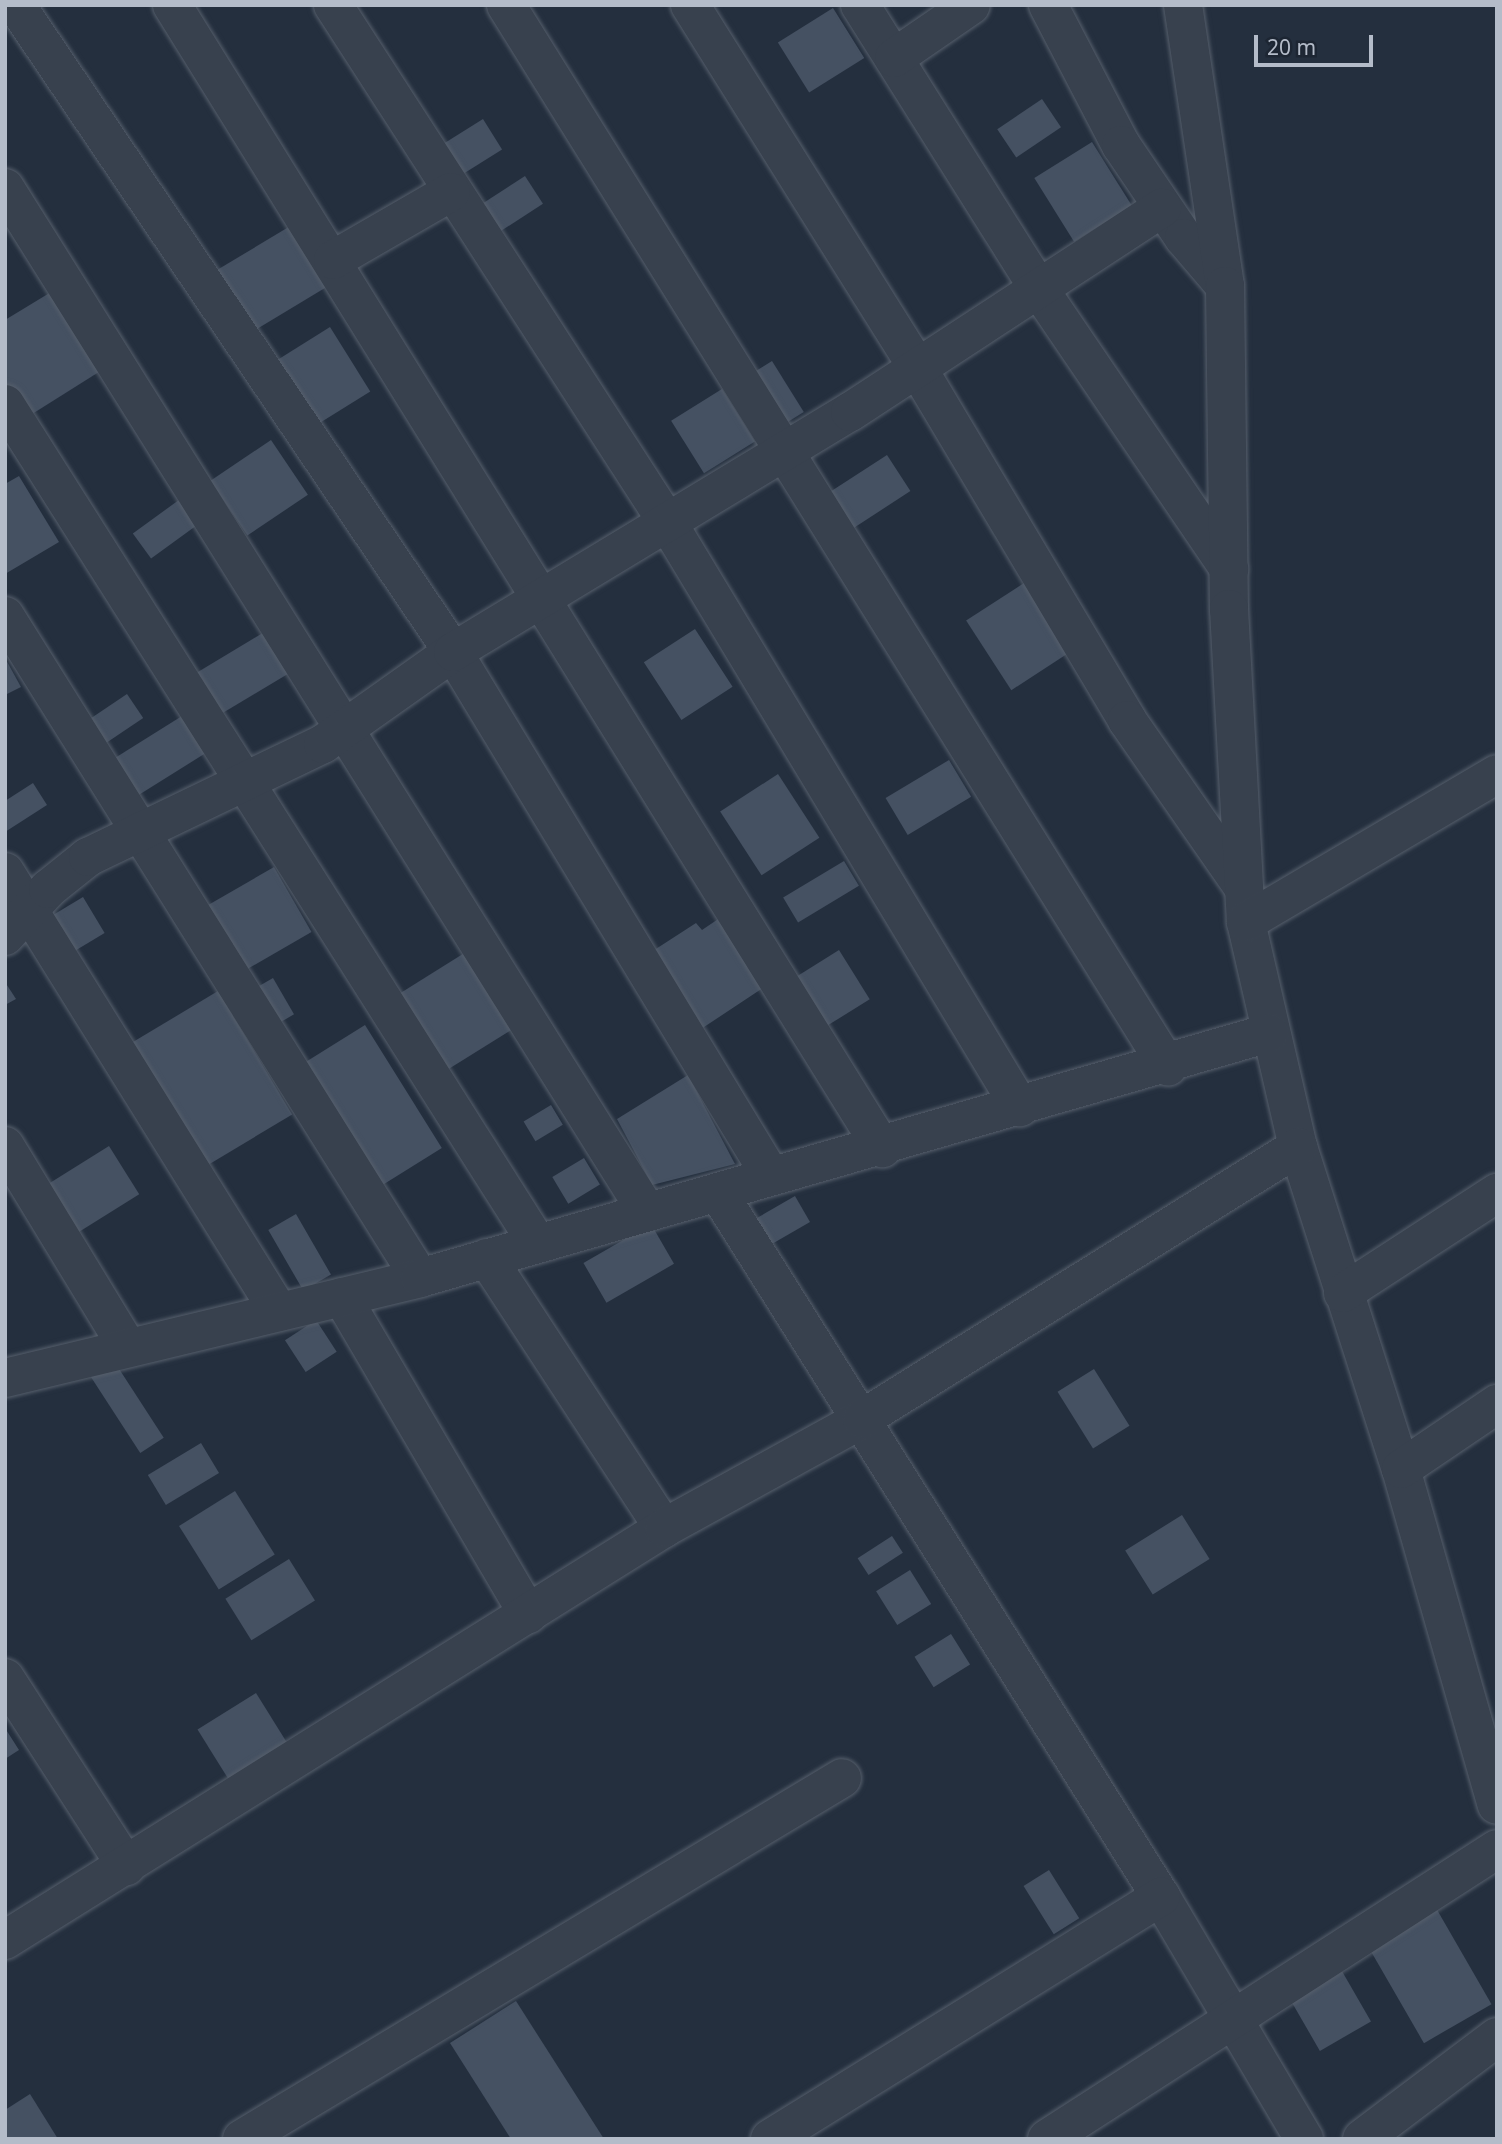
<!DOCTYPE html>
<html>
<head>
<meta charset="utf-8">
<style>
	body { margin:0 }
	#map { position:relative; width:1502px; height:2144px; overflow:hidden; background:#242f3e; font-family:"Noto Sans",sans-serif }
	div>[style] { position:absolute }
	.building>* { inset:0; background:#455162; transform-origin:0 0 }
	.roads { filter:drop-shadow(0 0 2px #565f6c) drop-shadow(0 0 2px #565f6c) }
	.street>* { height:38px; margin:-19px; padding:0 19px; transform-origin:19px; border-radius:19px; background:#38414e }
	span { translate:-50% -50%; white-space:nowrap; text-align:center; line-height:1.15; -webkit-text-stroke:5px #1d2633; paint-order:stroke }
	.frame { position:absolute; inset:0; border:7px solid #b4bcc9; pointer-events:none }
	.scale { position:absolute; left:1254px; top:35px; width:119px; height:32px; box-sizing:border-box; border:4px solid #b4bcc9; border-top:0; padding-left:9px; font-size:21px; line-height:24px; white-space:nowrap; color:#b4bcc9; -webkit-text-stroke:5px #1d2633; paint-order:stroke }
</style>
</head>
<body>
<div id="map">
	<div class="building">
		<div style="left:833px;top:8px;width:59px;height:65px;rotate:58deg"></div>
		<div style="left:1042px;top:99px;width:34px;height:54px;rotate:56deg"></div>
		<div style="left:483px;top:119px;width:36px;height:56px;rotate:58deg"></div>
		<div style="left:1092px;top:142px;width:75px;height:68px;rotate:58deg"></div>
		<div style="left:525px;top:176px;width:33px;height:63px;rotate:57deg"></div>
		<div style="left:302px;top:219px;width:71px;height:106px;rotate:59deg"></div>
		<div style="clip-path:polygon(61px 286px,110px 365px,21px 421px,5px 396px,5px 320px)"></div>
		<div style="left:330px;top:327px;width:76px;height:64px;rotate:58deg"></div>
		<div style="left:772px;top:361px;width:60px;height:28px;rotate:58deg"></div>
		<div style="left:722px;top:389px;width:62px;height:60px;rotate:58deg"></div>
		<div style="left:271px;top:440px;width:66px;height:73px;rotate:56deg"></div>
		<div style="left:887px;top:455px;width:43px;height:75px;rotate:57deg"></div>
		<div style="clip-path:polygon(19px 476px,59px 542px,5px 574px,5px 484px)"></div>
		<div style="left:183px;top:497px;width:31px;height:62px;rotate:54deg"></div>
		<div style="left:1024px;top:583px;width:83px;height:69px;rotate:57deg"></div>
		<div style="left:271px;top:628px;width:48px;height:95px;rotate:59deg"></div>
		<div style="left:695px;top:629px;width:69px;height:61px;rotate:57deg"></div>
		<div style="clip-path:polygon(5px 658px,21px 687px,5px 695px)"></div>
		<div style="left:127px;top:694px;width:29px;height:52px;rotate:56deg"></div>
		<div style="left:182px;top:716px;width:44px;height:89px;rotate:58deg"></div>
		<div style="left:949px;top:760px;width:43px;height:74px;rotate:59deg"></div>
		<div style="left:778px;top:774px;width:76px;height:69px;rotate:57deg"></div>
		<div style="clip-path:polygon(33px 783px,47px 805px,5px 832px,5px 801px)"></div>
		<div style="left:844px;top:861px;width:29px;height:71px;rotate:59deg"></div>
		<div style="left:274px;top:867px;width:75px;height:84px;rotate:60deg"></div>
		<div style="left:83px;top:897px;width:42px;height:51px;rotate:59deg"></div>
		<div style="clip-path:polygon(733px 909px,778px 978px,695px 1033px,645px 956px,696px 923px,702px 930px)"></div>
		<div style="left:474px;top:947px;width:90px;height:89px;rotate:58deg"></div>
		<div style="left:839px;top:950px;width:58px;height:56px;rotate:58deg"></div>
		<div style="left:273px;top:978px;width:42px;height:29px;rotate:60deg"></div>
		<div style="clip-path:polygon(5px 982px,16px 999px,5px 1005px)"></div>
		<div style="left:218px;top:991px;width:144px;height:108px;rotate:59deg"></div>
		<div style="left:365px;top:1025px;width:145px;height:78px;rotate:58deg"></div>
		<div style="clip-path:polygon(688px 1075px,735px 1164px,652px 1185px,617px 1119px)"></div>
		<div style="left:551px;top:1105px;width:23px;height:32px;rotate:59deg"></div>
		<div style="left:109px;top:1146px;width:57px;height:83px;rotate:58deg"></div>
		<div style="left:584px;top:1158px;width:31px;height:37px;rotate:59deg"></div>
		<div style="left:795px;top:1196px;width:30px;height:51px;rotate:60deg"></div>
		<div style="left:296px;top:1214px;width:70px;height:32px;rotate:60deg"></div>
		<div style="left:651px;top:1224px;width:46px;height:78px;rotate:60deg"></div>
		<div style="left:316px;top:1320px;width:38px;height:37px;rotate:57deg"></div>
		<div style="left:112px;top:1358px;width:95px;height:28px;rotate:57deg"></div>
		<div style="left:1094px;top:1369px;width:67px;height:43px;rotate:58deg"></div>
		<div style="left:201px;top:1443px;width:35px;height:62px;rotate:59deg"></div>
		<div style="left:235px;top:1491px;width:75px;height:66px;rotate:58deg"></div>
		<div style="left:1182px;top:1515px;width:52px;height:67px;rotate:58deg"></div>
		<div style="left:892px;top:1536px;width:20px;height:41px;rotate:57deg"></div>
		<div style="left:289px;top:1559px;width:49px;height:75px;rotate:58deg"></div>
		<div style="left:910px;top:1570px;width:40px;height:40px;rotate:58deg"></div>
		<div style="left:951px;top:1634px;width:36px;height:43px;rotate:58deg"></div>
		<div style="left:256px;top:1693px;width:73px;height:69px;rotate:58deg"></div>
		<div style="clip-path:polygon(5px 1728px,19px 1750px,5px 1759px)"></div>
		<div style="left:1049px;top:1870px;width:57px;height:30px;rotate:58deg"></div>
		<div style="left:1436px;top:1908px;width:111px;height:78px;rotate:60deg"></div>
		<div style="left:1339px;top:1966px;width:64px;height:59px;rotate:60deg"></div>
		<div style="clip-path:polygon(516px 2001px,604px 2139px,511px 2139px,450px 2043px)"></div>
		<div style="clip-path:polygon(30px 2094px,58px 2139px,5px 2139px,5px 2110px)"></div>
	</div>
	<div class="roads">
		<div class="street">
			<div style="left:16px;top:5px;width:781px;rotate:55.96deg"></div>
			<div style="left:453px;top:652px;width:609px;rotate:58.76deg"></div>
			<div style="left:172px;top:5px;width:1346px;rotate:58.15deg"></div>
			<div style="left:333px;top:5px;width:619px;rotate:57.13deg"></div>
			<div style="left:669px;top:525px;width:680px;rotate:58.91deg"></div>
			<div style="left:506px;top:5px;width:1251px;rotate:58.06deg"></div>
			<div style="left:690px;top:5px;width:430px;rotate:57.9deg"></div>
			<div style="left:918px;top:369px;width:409px;rotate:59.2deg"></div>
			<div style="left:1127px;top:720px;width:203px;rotate:55.2deg"></div>
			<div style="left:860px;top:5px;width:339px;rotate:57.8deg"></div>
			<div style="left:1041px;top:292px;width:335px;rotate:55.8deg"></div>
			<div style="left:1048px;top:5px;width:158px;rotate:62.5deg"></div>
			<div style="left:1121px;top:145px;width:112px;rotate:55.9deg"></div>
			<div style="left:1184px;top:238px;width:63px;rotate:49.5deg"></div>
			<div style="left:1183px;top:5px;width:284px;rotate:81.5deg"></div>
			<div style="left:1225px;top:286px;width:323px;rotate:89.3deg"></div>
			<div style="left:1229px;top:609px;width:313px;rotate:86.9deg"></div>
			<div style="left:1246px;top:922px;width:231px;rotate:77deg"></div>
			<div style="left:1298px;top:1147px;width:338px;rotate:72.3deg"></div>
			<div style="left:1401px;top:1469px;width:349px;rotate:74.1deg"></div>
			<div style="left:894px;top:58px;width:93px;rotate:-34.5deg"></div>
			<div style="left:5px;top:188px;width:1209px;rotate:57.91deg"></div>
			<div style="left:333px;top:260px;width:136px;rotate:-30deg"></div>
			<div style="left:5px;top:404px;width:993px;rotate:57.62deg"></div>
			<div style="left:5px;top:616px;width:781px;rotate:57.92deg"></div>
			<div style="left:5px;top:872px;width:518px;rotate:58.09deg"></div>
			<div style="left:1246px;top:922px;width:291px;rotate:-30.5deg"></div>
			<div style="left:5px;top:936px;width:64px;rotate:-47.5deg"></div>
			<div style="left:48px;top:889px;width:51px;rotate:-38.7deg"></div>
			<div style="left:88px;top:857px;width:261px;rotate:-25.7deg"></div>
			<div style="left:323px;top:744px;width:159px;rotate:-35.3deg"></div>
			<div style="left:453px;top:652px;width:464px;rotate:-31.2deg"></div>
			<div style="left:850px;top:412px;width:373px;rotate:-33.2deg"></div>
			<div style="left:5px;top:1146px;width:233px;rotate:58.7deg"></div>
			<div style="left:719px;top:1194px;width:830px;rotate:57.84deg"></div>
			<div style="left:1161px;top:1897px;width:281px;rotate:59.4deg"></div>
			<div style="left:487px;top:1258px;width:323px;rotate:56.8deg"></div>
			<div style="left:1343px;top:1293px;width:184px;rotate:-33deg"></div>
			<div style="left:342px;top:1297px;width:368px;rotate:59.6deg"></div>
			<div style="left:5px;top:1378px;width:427px;rotate:-13.5deg"></div>
			<div style="left:420px;top:1278px;width:884px;rotate:-16.1deg"></div>
			<div style="left:1401px;top:1469px;width:116px;rotate:-34.1deg"></div>
			<div style="left:5px;top:1678px;width:224px;rotate:57.2deg"></div>
			<div style="left:5px;top:1940px;width:777px;rotate:-32.01deg"></div>
			<div style="left:664px;top:1528px;width:226px;rotate:-28.8deg"></div>
			<div style="left:862px;top:1419px;width:514px;rotate:-31.96deg"></div>
			<div style="left:242px;top:2139px;width:700px;rotate:-31.03deg"></div>
			<div style="left:770px;top:2139px;width:460px;rotate:-31.8deg"></div>
			<div style="left:1047px;top:2139px;width:535px;rotate:-32.8deg"></div>
			<div style="left:1362px;top:2139px;width:169px;rotate:-37.1deg"></div>
		</div>
	</div>
	<div class="frame"></div>
	<div class="scale">20 m</div>
</div>
</body>
</html>
